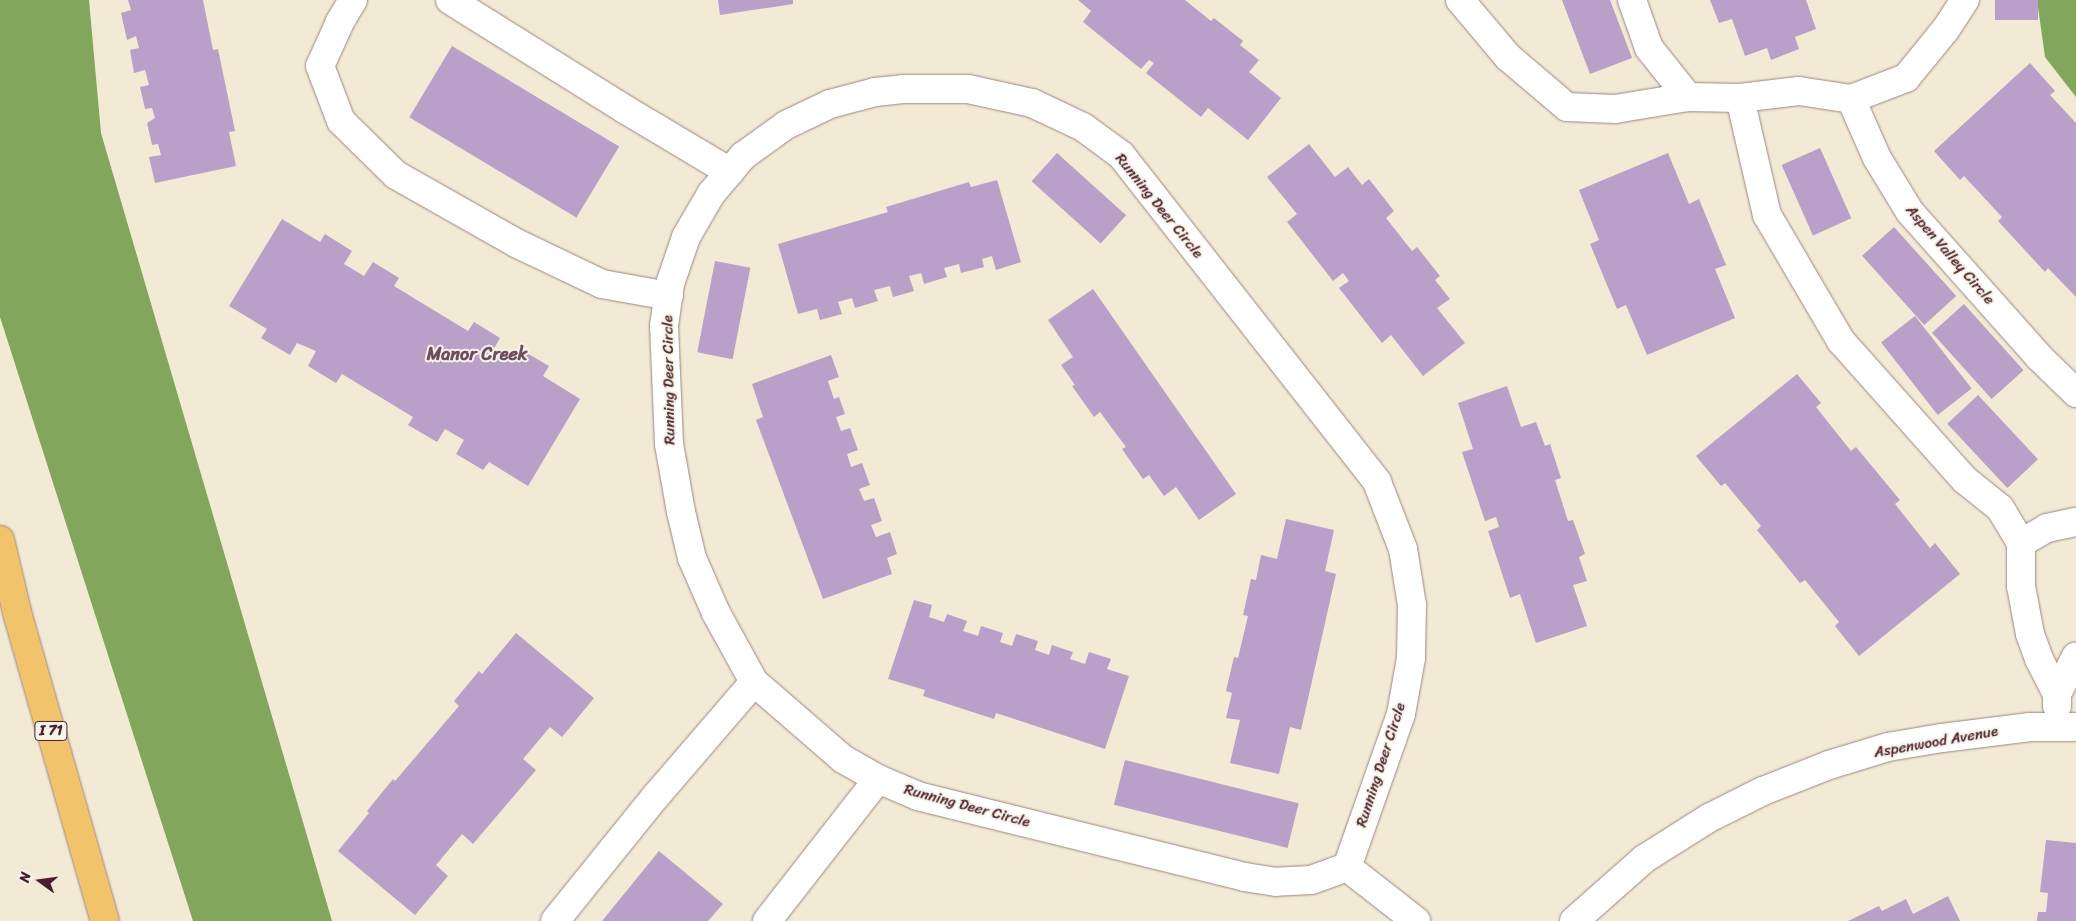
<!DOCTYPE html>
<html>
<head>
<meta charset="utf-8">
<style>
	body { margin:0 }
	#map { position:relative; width:2076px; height:921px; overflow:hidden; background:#f2ead4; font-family:Sriracha,sans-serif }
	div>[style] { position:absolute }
	.forest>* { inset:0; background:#81a65c }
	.building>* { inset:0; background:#b8a0c8; transform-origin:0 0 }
	.roads { filter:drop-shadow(0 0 1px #9e8480) drop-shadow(0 0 1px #9e8480) }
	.minor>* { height:28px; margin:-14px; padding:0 14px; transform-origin:14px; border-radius:14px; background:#fff }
	.highway>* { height:28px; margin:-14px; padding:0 14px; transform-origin:14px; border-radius:14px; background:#f1c36a }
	span { translate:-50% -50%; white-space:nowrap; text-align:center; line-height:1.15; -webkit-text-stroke:4px #f7f3e8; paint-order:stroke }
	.shield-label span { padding:1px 4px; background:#f7f3e8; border:1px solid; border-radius:4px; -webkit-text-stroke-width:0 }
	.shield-label { font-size:14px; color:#4a1f2b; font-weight:700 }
	.street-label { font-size:15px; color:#4a1f2b }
	.quarter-label { font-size:18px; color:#704c62; font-weight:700 }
	.north { position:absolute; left:15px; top:856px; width:50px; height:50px; -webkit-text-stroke:4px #f7f3e8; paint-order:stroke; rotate:284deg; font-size:14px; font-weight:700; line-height:20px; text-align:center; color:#4a1f2b }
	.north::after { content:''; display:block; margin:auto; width:18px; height:22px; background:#4a1f2b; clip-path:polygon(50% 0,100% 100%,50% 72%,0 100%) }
</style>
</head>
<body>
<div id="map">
	<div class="forest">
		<div style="clip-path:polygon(0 0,89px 0,101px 133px,332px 921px,193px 921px,0 317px)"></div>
		<div style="clip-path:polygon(2037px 0,2076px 0,2076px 97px,2045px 57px)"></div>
	</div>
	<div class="building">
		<div style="clip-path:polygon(128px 0,203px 0,213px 50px,218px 49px,235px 131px,229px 132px,236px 166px,155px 183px,149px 157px,161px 155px,158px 144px,152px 145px,147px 123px,155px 118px,152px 108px,145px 109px,140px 87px,149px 85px,145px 70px,134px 73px,130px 50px,139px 48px,136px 36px,127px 40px,121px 13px,131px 10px)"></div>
		<div style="clip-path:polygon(718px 0,793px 0,793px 4px,720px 15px)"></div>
		<div style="clip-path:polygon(1078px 0,1185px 0,1211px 21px,1214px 18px,1243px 41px,1240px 45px,1259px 60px,1249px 72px,1281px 98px,1248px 140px,1208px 108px,1201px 117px,1146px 73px,1154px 63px,1149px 60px,1141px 69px,1083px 22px,1091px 11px)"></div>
		<div style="clip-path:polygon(1562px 0,1610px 0,1632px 58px,1590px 74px)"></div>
		<div style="clip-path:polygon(1710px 0,1806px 0,1816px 29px,1795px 37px,1799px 49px,1771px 60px,1767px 48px,1745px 56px,1732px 19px,1719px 23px)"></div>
		<div style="left:1995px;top:0;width:43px;height:20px"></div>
		<div style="left:452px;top:46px;width:195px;height:83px;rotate:31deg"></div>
		<div style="clip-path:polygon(2030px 63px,2055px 91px,2050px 95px,2076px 123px,2076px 297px,2048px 268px,2045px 272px,1998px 221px,2002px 217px,1964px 176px,1960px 180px,1934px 151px)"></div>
		<div style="clip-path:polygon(1309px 144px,1335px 177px,1348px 167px,1362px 185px,1369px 179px,1394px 211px,1386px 218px,1412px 251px,1417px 247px,1440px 276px,1435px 280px,1450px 299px,1437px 308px,1465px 343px,1423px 376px,1391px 335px,1382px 343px,1339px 288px,1349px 281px,1343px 273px,1333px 281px,1287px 222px,1297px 214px,1267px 177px)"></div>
		<div style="left:1820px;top:148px;width:77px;height:42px;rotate:66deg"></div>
		<div style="left:1057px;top:153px;width:93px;height:38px;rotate:42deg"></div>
		<div style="clip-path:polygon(1668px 153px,1689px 204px,1699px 199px,1726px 265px,1715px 269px,1735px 318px,1647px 355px,1626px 305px,1617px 309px,1590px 244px,1599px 240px,1579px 190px)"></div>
		<div style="clip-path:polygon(997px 180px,1021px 262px,996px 270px,992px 256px,982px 259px,984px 267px,961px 273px,959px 264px,944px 268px,947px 277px,924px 284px,921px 273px,909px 276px,914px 291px,893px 297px,890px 286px,874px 290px,878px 301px,855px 308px,852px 298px,838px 302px,842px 314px,820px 320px,817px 309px,798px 314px,778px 244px,888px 212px,886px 207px,969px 182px,971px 187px)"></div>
		<div style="clip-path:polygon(282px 219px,320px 242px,325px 234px,352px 251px,344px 264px,364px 276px,373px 262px,399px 278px,394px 286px,468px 331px,474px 322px,500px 338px,492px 352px,512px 363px,520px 349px,549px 366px,543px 376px,580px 399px,528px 486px,489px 462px,483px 470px,456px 454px,464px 440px,445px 429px,437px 442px,408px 425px,413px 417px,342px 374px,336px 383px,308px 366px,316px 351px,297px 343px,290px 355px,261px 338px,267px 329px,229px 306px)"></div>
		<div style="left:1894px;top:227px;width:93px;height:43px;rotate:48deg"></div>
		<div style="left:715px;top:261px;width:36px;height:93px;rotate:11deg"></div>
		<div style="clip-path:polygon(1093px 289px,1236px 494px,1199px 520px,1176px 487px,1164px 496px,1149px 475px,1143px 479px,1122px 449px,1126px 447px,1100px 412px,1094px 417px,1072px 386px,1075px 385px,1061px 365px,1073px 357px,1048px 320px)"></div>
		<div style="left:1964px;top:304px;width:89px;height:43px;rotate:48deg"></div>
		<div style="left:1915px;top:316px;width:92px;height:43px;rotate:52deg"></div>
		<div style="clip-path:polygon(831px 355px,839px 377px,828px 381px,834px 399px,839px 397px,845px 414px,836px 417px,841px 431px,850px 428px,858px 450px,847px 454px,851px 467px,862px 463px,870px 485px,859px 489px,864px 501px,874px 498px,882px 521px,871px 525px,876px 537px,890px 532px,897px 554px,887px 558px,892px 574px,823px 599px,756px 420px,763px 417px,752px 384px)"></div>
		<div style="clip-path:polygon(1797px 374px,1821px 403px,1816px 407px,1851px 451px,1856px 447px,1900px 500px,1895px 504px,1930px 548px,1935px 543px,1960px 574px,1859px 656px,1835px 626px,1839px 622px,1805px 580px,1800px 583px,1757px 530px,1761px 526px,1725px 483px,1721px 486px,1696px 456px)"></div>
		<div style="clip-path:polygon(1507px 386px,1521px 427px,1536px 422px,1545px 446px,1550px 444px,1561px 478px,1555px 480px,1568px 521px,1573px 520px,1585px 554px,1579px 557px,1587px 581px,1573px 585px,1587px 626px,1536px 643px,1520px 594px,1510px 598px,1488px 531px,1499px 527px,1496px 517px,1485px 521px,1462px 452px,1473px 449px,1458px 403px)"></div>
		<div style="left:1978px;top:395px;width:88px;height:42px;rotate:47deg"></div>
		<div style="clip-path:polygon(1286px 519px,1334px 530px,1325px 571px,1336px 574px,1301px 730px,1290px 727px,1279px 774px,1230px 763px,1240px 720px,1226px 718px,1232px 693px,1226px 691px,1234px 657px,1238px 658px,1248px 616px,1243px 615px,1251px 579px,1256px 580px,1261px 555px,1277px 559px)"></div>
		<div style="clip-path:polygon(914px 600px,932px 605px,929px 617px,944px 622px,947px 614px,967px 621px,963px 631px,978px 636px,981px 626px,1003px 633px,1000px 642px,1012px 646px,1016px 634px,1038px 641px,1035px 650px,1049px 655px,1052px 645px,1073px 652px,1070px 659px,1085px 664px,1089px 652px,1111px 659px,1107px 669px,1129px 676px,1105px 749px,996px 713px,994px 719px,923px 696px,925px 690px,888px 679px)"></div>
		<div style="clip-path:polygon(516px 633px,594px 698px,562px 737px,550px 727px,523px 759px,536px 770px,473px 844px,462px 834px,436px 865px,448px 876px,415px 915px,338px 851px,369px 813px,367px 811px,393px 779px,395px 781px,459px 706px,454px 701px,479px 671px,482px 674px)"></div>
		<div style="left:1125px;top:760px;width:179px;height:46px;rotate:14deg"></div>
		<div style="clip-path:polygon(2046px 840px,2076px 843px,2076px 921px,2037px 921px,2038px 912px,2046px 912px,2048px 893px,2040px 892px)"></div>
		<div style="clip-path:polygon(659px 851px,723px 904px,708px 921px,602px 921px)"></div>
		<div style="clip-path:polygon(1948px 896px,1960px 921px,1848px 921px,1879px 906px,1882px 911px,1906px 899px,1913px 914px)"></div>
	</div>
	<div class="roads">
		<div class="minor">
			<div style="left:353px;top:0;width:26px;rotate:121deg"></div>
			<div style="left:340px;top:22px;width:48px;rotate:114.4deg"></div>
			<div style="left:320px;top:66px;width:59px;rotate:69.1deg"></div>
			<div style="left:341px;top:121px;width:77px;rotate:44.5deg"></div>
			<div style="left:396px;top:175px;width:138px;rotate:29.5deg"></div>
			<div style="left:516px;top:243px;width:95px;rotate:25.5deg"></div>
			<div style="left:602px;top:284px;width:68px;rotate:10.2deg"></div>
			<div style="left:450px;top:0;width:208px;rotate:32deg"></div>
			<div style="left:626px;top:110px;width:121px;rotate:30.8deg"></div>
			<div style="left:1460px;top:0;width:75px;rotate:49.9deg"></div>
			<div style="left:1508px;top:57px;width:77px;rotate:40.3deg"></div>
			<div style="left:1567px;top:107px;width:48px;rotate:2.4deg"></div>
			<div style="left:1615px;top:109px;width:74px;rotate:-9.3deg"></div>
			<div style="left:1688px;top:97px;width:52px;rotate:1.1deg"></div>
			<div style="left:1740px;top:98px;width:59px;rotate:-6.8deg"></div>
			<div style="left:1799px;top:91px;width:53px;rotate:8.7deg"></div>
			<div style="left:1851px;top:99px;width:59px;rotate:-20.9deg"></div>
			<div style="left:1906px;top:78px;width:63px;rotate:-50.8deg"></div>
			<div style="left:1946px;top:29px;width:35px;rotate:-57deg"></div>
			<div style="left:1632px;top:0;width:51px;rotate:70.5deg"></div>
			<div style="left:1649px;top:48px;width:63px;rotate:51.5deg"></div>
			<div style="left:903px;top:89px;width:65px"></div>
			<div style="left:968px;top:89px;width:66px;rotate:12.3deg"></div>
			<div style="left:1032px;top:103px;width:56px;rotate:25.2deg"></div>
			<div style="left:1083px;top:127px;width:47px;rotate:36.4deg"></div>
			<div style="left:1121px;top:155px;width:415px;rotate:51.9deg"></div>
			<div style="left:1377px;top:482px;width:72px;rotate:68.8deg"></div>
			<div style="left:1403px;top:549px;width:57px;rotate:80.9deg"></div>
			<div style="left:1412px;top:605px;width:53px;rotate:91.1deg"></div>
			<div style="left:1411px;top:658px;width:57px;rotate:100.1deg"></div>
			<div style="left:1401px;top:714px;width:162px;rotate:109.4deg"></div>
			<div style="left:1347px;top:867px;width:38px;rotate:160deg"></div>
			<div style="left:1311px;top:880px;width:35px;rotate:177deg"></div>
			<div style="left:1276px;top:882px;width:31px;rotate:-171deg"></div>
			<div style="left:1245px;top:877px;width:337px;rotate:-166.1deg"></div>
			<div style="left:918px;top:796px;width:43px;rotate:-157deg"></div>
			<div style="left:878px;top:779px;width:40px;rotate:-150.3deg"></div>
			<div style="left:843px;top:759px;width:118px;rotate:-139.1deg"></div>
			<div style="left:754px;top:682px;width:79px;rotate:-118.8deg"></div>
			<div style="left:716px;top:613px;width:60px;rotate:-113.6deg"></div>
			<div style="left:692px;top:558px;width:47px;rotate:-103.4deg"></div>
			<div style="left:681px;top:512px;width:69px;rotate:-100deg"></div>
			<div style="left:669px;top:444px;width:118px;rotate:-92.4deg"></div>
			<div style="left:664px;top:326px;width:42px;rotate:-81.9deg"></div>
			<div style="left:670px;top:284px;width:50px;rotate:-71.2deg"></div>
			<div style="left:686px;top:237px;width:50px;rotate:-59.8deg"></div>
			<div style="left:711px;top:194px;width:50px;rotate:-49.9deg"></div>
			<div style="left:743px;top:156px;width:53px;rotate:-35.8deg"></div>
			<div style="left:786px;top:125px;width:49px;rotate:-25.5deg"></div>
			<div style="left:830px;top:104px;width:47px;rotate:-14.9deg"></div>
			<div style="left:875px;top:92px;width:28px;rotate:-6deg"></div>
			<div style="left:1740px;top:98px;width:120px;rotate:77deg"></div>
			<div style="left:1767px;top:215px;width:146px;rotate:59.6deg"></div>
			<div style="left:1841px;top:341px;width:186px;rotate:48.3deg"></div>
			<div style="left:1965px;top:480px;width:45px;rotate:38.7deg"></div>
			<div style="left:2000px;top:508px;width:41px;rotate:59deg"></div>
			<div style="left:2021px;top:543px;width:43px;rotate:90deg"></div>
			<div style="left:2021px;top:586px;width:49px;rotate:79.4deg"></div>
			<div style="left:2030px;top:634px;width:27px;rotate:70deg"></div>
			<div style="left:2039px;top:659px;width:39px;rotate:63deg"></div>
			<div style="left:1851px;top:99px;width:64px;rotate:66.2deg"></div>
			<div style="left:1877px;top:158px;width:63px;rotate:58.6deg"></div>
			<div style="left:1910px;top:212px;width:194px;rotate:48.3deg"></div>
			<div style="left:2039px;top:357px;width:52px;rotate:44.2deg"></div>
			<div style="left:2021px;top:543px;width:30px;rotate:-30deg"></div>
			<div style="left:2047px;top:528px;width:30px;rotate:-12deg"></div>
			<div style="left:2057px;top:706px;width:12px;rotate:-90deg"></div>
			<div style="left:2057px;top:694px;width:42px;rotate:-63.4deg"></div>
			<div style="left:1347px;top:867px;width:88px;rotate:38deg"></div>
			<div style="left:555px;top:921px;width:161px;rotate:-51.1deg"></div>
			<div style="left:656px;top:796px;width:150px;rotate:-49.3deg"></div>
			<div style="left:767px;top:921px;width:180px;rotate:-52deg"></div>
			<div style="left:1574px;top:921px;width:94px;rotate:-41.5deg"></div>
			<div style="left:1644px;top:859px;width:77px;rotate:-32.2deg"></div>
			<div style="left:1709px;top:818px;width:60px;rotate:-26.6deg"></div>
			<div style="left:1763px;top:791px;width:71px;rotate:-21.5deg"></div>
			<div style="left:1829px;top:765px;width:62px;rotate:-17deg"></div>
			<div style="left:1888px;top:747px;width:55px;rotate:-9.5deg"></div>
			<div style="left:1942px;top:738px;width:89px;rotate:-7.1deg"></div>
			<div style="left:2030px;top:727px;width:46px"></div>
		</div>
		<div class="highway">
			<div style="left:0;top:540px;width:78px;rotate:76.7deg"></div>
			<div style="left:18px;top:616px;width:317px;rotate:74.1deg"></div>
		</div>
	</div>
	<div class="shield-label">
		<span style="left:51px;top:731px">I 71</span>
	</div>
	<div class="street-label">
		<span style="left:1159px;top:206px;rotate:51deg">Running Deer Circle</span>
		<span style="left:1950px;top:255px;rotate:49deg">Aspen Valley Circle</span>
		<span style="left:669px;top:380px;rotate:-91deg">Running Deer Circle</span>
		<span style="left:1936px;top:742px;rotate:-10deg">Aspenwood Avenue</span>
		<span style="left:1381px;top:765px;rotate:-72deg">Running Deer Circle</span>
		<span style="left:967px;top:806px;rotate:15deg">Running Deer Circle</span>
	</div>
	<div class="quarter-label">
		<span style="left:477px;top:354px">Manor Creek</span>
	</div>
	<div class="north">N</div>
</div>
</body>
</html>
